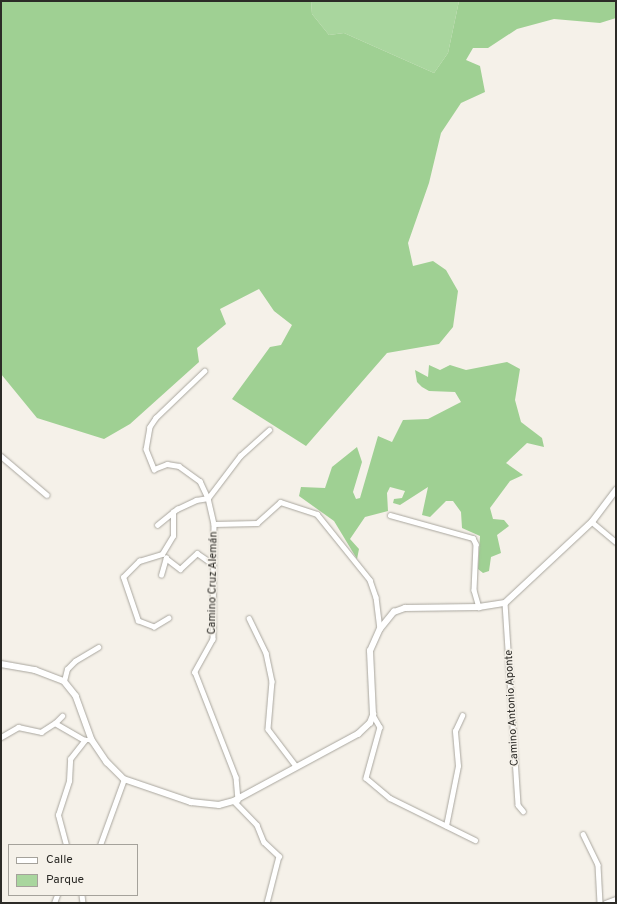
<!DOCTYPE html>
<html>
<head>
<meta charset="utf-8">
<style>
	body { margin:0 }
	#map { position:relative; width:617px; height:904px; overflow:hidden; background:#f5f1e9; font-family:Overpass,sans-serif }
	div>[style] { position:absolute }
	.green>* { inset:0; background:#a9d69e }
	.forest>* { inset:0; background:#9fd093 }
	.roads { filter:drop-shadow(0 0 1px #a9a69e) drop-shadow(0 0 1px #a9a69e) }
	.minor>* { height:4.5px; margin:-2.25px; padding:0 2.25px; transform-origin:2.25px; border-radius:2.25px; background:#fff }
	.tertiary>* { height:5.5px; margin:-2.75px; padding:0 2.75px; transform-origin:2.75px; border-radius:2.75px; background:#fff }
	span { translate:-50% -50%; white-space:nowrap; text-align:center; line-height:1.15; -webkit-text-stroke:3px #f5f1e9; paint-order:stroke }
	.street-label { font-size:11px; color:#2c2b27 }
	.frame { position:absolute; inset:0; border:2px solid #2c2b27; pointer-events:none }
	.legend { position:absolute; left:8px; top:844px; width:130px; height:52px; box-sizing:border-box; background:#f5f1e9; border:1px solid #a5a29b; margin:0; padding:5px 7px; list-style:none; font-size:12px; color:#2c2b27 }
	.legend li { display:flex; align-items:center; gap:8px; height:20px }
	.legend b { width:20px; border:1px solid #a5a29b }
</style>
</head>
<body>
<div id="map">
	<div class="green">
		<div style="clip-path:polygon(311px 1px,459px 1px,448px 53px,434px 73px,344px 33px,329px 35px,312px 14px)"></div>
	</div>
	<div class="forest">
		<div style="clip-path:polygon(1px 1px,311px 1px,312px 14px,329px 35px,344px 33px,434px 73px,448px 53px,459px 1px,616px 1px,616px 18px,600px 23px,554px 19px,517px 29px,488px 48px,473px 48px,466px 60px,480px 66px,485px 92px,461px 103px,441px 133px,429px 183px,408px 243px,413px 266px,433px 261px,446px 270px,458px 291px,453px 327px,439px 344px,387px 353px,306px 446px,232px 399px,270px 347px,281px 345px,292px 325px,274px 311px,259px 289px,220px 309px,226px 324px,197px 348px,199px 362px,130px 424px,104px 439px,37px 418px,1px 374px)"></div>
		<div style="clip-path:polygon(507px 362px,520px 369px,515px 400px,521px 422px,542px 438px,544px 447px,527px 443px,506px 463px,523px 475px,510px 481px,490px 508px,493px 519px,504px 520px,509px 526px,497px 535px,501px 553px,491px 557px,489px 571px,483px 573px,478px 569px,480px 536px,462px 528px,461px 512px,453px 501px,446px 501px,430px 517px,422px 515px,428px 487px,400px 505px,393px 503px,394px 499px,402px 498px,405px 491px,390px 487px,387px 493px,388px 511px,365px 517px,350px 539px,359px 549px,357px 559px,334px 521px,299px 496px,301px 487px,325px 488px,332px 467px,357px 447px,362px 462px,353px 492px,356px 499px,360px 498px,378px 436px,392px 442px,403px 420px,428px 419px,461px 402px,455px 392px,429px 391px,422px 387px,417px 382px,415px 370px,428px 377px,429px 365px,440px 370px,450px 365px,466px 370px)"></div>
	</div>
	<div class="roads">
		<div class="minor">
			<div style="left:205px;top:371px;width:68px;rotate:136.2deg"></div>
			<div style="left:156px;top:418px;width:11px;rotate:124deg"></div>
			<div style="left:150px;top:427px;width:22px;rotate:100deg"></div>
			<div style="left:146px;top:449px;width:22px;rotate:68deg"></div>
			<div style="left:154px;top:469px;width:14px;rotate:-21deg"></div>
			<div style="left:167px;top:464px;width:12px;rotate:9deg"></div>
			<div style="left:179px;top:466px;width:26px;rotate:36deg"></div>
			<div style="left:200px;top:481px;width:19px;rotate:65deg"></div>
			<div style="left:208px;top:498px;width:27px;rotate:77deg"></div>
			<div style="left:214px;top:524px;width:115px;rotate:90.5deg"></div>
			<div style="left:213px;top:639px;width:38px;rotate:119deg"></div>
			<div style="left:195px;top:672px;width:113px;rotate:68.7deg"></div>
			<div style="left:236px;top:777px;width:23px;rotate:85deg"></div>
			<div style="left:1px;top:456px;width:60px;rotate:40.3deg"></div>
			<div style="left:390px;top:515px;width:86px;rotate:15.5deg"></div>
			<div style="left:473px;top:538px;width:7px;rotate:63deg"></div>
			<div style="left:476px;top:544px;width:46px;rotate:92.5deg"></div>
			<div style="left:474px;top:590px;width:18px;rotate:74deg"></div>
			<div style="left:592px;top:522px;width:31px;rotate:40deg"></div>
			<div style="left:214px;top:524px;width:43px;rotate:-1.3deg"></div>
			<div style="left:257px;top:523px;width:31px;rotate:-42deg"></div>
			<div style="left:280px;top:502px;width:39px;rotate:18deg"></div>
			<div style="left:317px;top:514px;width:85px;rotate:51.2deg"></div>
			<div style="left:370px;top:580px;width:18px;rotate:71deg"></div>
			<div style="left:376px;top:597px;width:32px;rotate:83deg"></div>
			<div style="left:157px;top:525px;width:26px;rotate:-39deg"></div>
			<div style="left:177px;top:509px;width:21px;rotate:-25deg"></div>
			<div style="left:196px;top:500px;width:12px;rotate:-9deg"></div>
			<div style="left:208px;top:498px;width:53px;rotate:-52.7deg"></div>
			<div style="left:240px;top:456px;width:39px;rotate:-42deg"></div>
			<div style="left:161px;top:575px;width:18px;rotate:-74deg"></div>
			<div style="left:166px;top:558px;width:18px;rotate:38deg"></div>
			<div style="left:180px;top:569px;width:23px;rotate:-43deg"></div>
			<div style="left:197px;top:553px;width:19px;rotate:35deg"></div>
			<div style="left:505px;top:603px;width:202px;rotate:86.3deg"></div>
			<div style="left:518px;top:805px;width:8px;rotate:50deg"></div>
			<div style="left:169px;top:618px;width:17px;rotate:149deg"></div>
			<div style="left:154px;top:627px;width:17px;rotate:-159deg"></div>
			<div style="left:138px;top:621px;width:46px;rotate:-108.8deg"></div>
			<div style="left:123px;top:577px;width:23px;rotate:-45deg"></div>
			<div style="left:139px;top:561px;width:24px;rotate:-17deg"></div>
			<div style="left:162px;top:554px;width:21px;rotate:-59deg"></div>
			<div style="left:173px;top:536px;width:24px;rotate:-90deg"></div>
			<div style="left:249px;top:618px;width:39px;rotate:64deg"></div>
			<div style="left:266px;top:653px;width:29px;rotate:78deg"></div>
			<div style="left:272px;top:681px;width:48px;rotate:94.8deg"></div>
			<div style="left:268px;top:729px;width:46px;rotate:52.9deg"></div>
			<div style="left:64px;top:681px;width:12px;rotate:-76deg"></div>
			<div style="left:67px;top:669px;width:11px;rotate:-45deg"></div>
			<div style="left:75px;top:661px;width:27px;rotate:-31deg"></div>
			<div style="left:373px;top:715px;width:14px;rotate:60deg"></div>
			<div style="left:380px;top:727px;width:53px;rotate:105.4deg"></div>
			<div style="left:366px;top:778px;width:31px;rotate:40deg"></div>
			<div style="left:390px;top:798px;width:95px;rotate:26.3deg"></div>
			<div style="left:55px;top:723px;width:10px;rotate:-45deg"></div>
			<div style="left:1px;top:737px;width:20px;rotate:-30deg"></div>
			<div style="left:18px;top:727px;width:24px;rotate:12deg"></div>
			<div style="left:41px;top:732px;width:17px;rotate:-33deg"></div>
			<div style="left:55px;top:723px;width:34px;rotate:30deg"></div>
			<div style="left:234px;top:801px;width:33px;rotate:46deg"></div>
			<div style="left:257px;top:825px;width:18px;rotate:68deg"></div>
			<div style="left:264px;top:842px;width:21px;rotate:43deg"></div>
			<div style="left:279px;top:856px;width:49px;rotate:104.3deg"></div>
			<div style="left:446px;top:826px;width:61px;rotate:-78.7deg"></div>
			<div style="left:458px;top:766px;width:35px;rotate:-95deg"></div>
			<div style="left:455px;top:731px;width:17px;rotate:-65deg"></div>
			<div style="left:583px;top:834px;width:34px;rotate:64deg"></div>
			<div style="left:598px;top:865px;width:38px;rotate:87deg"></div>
			<div style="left:66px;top:845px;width:31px;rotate:-105deg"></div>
			<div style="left:58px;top:815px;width:36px;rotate:-72deg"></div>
			<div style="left:69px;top:781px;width:22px;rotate:-87deg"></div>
			<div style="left:70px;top:759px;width:24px;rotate:-52deg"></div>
			<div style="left:85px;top:740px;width:7px"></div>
			<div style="left:100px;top:845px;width:70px;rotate:-70deg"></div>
			<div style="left:82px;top:895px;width:8px;rotate:83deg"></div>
			<div style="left:54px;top:903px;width:9px;rotate:-69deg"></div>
			<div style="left:605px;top:903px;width:12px;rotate:-20deg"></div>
		</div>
		<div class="tertiary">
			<div style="left:1px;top:664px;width:35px;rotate:10deg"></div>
			<div style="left:35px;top:670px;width:31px;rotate:21deg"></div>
			<div style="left:64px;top:681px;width:19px;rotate:51deg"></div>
			<div style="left:76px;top:696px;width:47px;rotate:70deg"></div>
			<div style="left:92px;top:740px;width:27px;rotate:56deg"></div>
			<div style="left:107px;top:762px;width:24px;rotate:45deg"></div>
			<div style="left:124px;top:779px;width:71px;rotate:18.9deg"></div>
			<div style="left:191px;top:802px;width:28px;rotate:6deg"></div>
			<div style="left:219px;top:805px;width:16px;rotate:-15deg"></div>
			<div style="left:234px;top:801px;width:141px;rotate:-28.4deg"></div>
			<div style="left:358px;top:734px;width:16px;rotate:-43deg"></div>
			<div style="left:370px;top:723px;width:9px;rotate:-69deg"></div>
			<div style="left:373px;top:715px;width:64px;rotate:-92.7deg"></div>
			<div style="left:370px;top:651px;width:24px;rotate:-66deg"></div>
			<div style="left:380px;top:629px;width:22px;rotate:-51deg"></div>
			<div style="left:394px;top:612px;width:12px;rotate:-20deg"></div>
			<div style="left:405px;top:608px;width:74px;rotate:-0.8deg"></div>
			<div style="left:479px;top:607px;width:26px;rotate:-9deg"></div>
			<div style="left:505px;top:603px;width:119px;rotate:-43deg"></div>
			<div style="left:592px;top:522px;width:40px;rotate:-53deg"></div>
		</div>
	</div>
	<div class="street-label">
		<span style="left:213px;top:583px;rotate:-89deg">Camino Cruz Alemán</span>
		<span style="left:512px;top:708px;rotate:-93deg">Camino Antonio Aponte</span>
	</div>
	<div class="frame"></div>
	<ul class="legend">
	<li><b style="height:5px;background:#fff"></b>Calle</li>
	<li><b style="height:11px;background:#a9d69e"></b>Parque</li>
	</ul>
</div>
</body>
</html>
